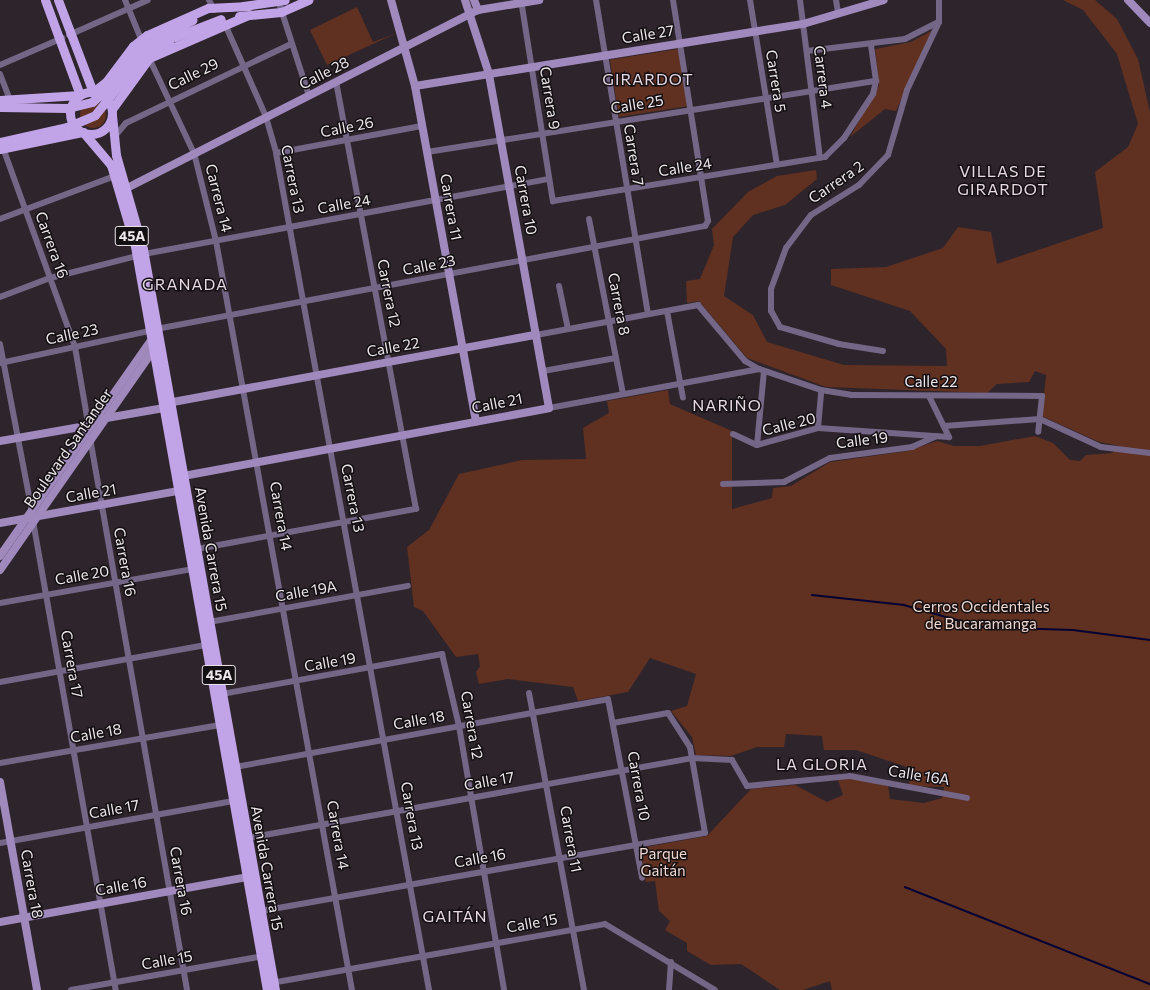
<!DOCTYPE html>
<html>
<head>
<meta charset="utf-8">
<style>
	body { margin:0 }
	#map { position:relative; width:1150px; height:990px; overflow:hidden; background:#2e242b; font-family:Commissioner,sans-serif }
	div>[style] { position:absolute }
	.green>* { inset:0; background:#603021; transform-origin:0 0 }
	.round { border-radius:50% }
	.stream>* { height:1.5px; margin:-0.75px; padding:0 0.75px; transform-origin:0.75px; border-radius:0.75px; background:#050333 }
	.street>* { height:6px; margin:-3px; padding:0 3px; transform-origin:3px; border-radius:3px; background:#746686 }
	.secondary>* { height:8px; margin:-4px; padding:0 4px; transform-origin:4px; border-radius:4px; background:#9f89bd }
	.primary>* { height:9px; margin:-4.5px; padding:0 4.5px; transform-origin:4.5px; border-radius:4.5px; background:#c1a4e7 }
	.primary>.ring { margin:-4.5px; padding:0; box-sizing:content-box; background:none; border:9px solid #c1a4e7; border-radius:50% }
	.primary-bridge>* { height:9px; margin:-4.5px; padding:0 4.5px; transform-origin:4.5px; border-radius:4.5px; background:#c1a4e7 }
	span { translate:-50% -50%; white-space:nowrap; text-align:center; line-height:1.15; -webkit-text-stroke:3px #130f12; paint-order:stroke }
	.shield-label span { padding:1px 3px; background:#130f12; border:1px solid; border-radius:3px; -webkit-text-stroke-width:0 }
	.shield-label { font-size:14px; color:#eee8ed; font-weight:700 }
	.street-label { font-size:15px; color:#eee8ed }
	.park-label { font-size:15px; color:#f1d9d1 }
	.neighbourhood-label { font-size:16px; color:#e8dae4; letter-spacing:1px }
</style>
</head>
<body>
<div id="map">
	<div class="green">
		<div style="clip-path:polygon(1063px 0,1095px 0,1117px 19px,1138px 59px,1150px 112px,1150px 990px,832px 990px,830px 981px,803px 990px,780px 990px,741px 964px,711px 965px,687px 951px,687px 943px,665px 930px,670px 921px,659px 911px,655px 881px,646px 882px,640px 848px,707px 836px,751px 789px,795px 785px,827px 802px,843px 795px,838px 780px,856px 778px,888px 786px,890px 799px,924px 803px,942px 798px,944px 787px,908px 786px,913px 769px,856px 750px,824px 750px,822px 736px,786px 734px,784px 747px,757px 747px,731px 756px,696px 755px,692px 737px,671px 711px,687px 706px,696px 674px,650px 658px,628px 692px,578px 701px,573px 687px,508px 679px,479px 684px,476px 672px,480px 666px,478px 654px,456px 657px,423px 611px,414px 607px,407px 547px,429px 530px,459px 474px,522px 460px,586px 459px,583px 428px,609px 413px,607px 401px,668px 390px,670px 404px,732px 431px,732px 509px,772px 498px,773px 488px,791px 486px,830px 462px,908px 451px,937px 441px,954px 446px,980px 446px,1035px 436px,1053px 443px,1070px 460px,1080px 461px,1086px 455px,1112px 453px,1120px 446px,1099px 442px,1042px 416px,1046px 375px,1035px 371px,1029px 382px,997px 384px,987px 393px,826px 387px,747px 358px,699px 301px,687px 303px,686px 281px,700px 279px,714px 245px,712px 229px,748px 192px,777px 176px,816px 170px,817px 179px,785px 205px,753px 215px,733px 237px,724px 296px,753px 315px,767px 342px,844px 365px,947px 366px,946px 349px,910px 311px,831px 285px,831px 269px,886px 267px,943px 248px,958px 227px,991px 232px,997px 264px,1103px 228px,1095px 172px,1128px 147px,1138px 124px,1117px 54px,1083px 10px)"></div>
		<div style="clip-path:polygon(357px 7px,373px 42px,397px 33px,327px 65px,310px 30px)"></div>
		<div style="clip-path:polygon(933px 30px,896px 111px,885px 109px,850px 137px,879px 85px,875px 49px,911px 42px)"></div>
		<div style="left:678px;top:49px;width:58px;height:69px;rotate:81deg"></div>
		<div class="round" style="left:80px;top:102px;width:26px;height:26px"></div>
	</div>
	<div class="stream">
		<div style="left:812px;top:595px;width:93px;rotate:6.2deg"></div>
		<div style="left:904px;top:605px;width:80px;rotate:15.9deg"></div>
		<div style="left:981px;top:627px;width:92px;rotate:1.9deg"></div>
		<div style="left:1073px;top:630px;width:78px;rotate:7.4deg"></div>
		<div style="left:905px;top:887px;width:264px;rotate:21.6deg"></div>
	</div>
	<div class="street">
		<div style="left:125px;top:0;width:42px;rotate:67.7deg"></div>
		<div style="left:209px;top:0;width:11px;rotate:63deg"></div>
		<div style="left:278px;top:0;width:101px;rotate:72.1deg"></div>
		<div style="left:521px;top:0;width:204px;rotate:81deg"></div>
		<div style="left:553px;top:201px;width:276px;rotate:-9.2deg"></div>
		<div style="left:825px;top:157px;width:27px;rotate:-45deg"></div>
		<div style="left:844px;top:138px;width:53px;rotate:-56.6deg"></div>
		<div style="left:873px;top:94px;width:13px;rotate:-77deg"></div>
		<div style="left:876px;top:81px;width:37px;rotate:-98deg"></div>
		<div style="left:596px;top:0;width:318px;rotate:80.6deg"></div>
		<div style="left:750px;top:0;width:167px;rotate:80.7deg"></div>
		<div style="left:800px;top:0;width:159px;rotate:82.8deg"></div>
		<div style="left:836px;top:0;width:13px;rotate:81deg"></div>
		<div style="left:224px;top:22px;width:104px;rotate:66.1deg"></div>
		<div style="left:266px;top:117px;width:37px;rotate:74deg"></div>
		<div style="left:276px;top:153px;width:851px;rotate:79.64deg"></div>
		<div style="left:69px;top:35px;width:86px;rotate:-23.9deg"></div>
		<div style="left:807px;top:51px;width:99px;rotate:-7deg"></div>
		<div style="left:905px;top:39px;width:38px;rotate:-27deg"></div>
		<div style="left:149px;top:58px;width:105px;rotate:64.7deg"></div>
		<div style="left:194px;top:153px;width:91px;rotate:76deg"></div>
		<div style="left:216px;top:241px;width:761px;rotate:79.71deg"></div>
		<div style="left:0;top:65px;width:68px;rotate:-23.5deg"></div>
		<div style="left:0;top:74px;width:26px;rotate:69deg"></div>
		<div style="left:115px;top:136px;width:17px;rotate:-50deg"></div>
		<div style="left:126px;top:123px;width:183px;rotate:-25.6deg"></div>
		<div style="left:3px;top:148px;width:212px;rotate:70.1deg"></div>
		<div style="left:75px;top:347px;width:83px;rotate:80.3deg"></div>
		<div style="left:427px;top:152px;width:455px;rotate:-9deg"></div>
		<div style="left:276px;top:153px;width:148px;rotate:-10.5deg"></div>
		<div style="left:0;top:219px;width:123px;rotate:-20.5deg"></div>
		<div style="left:589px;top:219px;width:178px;rotate:79deg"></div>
		<div style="left:144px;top:254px;width:412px;rotate:-10.5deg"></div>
		<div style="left:559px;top:286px;width:44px;rotate:78.2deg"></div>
		<div style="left:0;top:297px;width:53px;rotate:-20.8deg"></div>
		<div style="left:50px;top:278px;width:90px;rotate:-14.2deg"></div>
		<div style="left:667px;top:311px;width:88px;rotate:79.6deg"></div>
		<div style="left:156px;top:329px;width:559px;rotate:-10.63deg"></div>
		<div style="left:705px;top:226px;width:6px;rotate:-59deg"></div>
		<div style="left:708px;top:221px;width:224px;rotate:-99deg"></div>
		<div style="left:536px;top:335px;width:165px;rotate:-10.5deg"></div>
		<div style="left:698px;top:305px;width:73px;rotate:50deg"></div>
		<div style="left:745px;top:361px;width:16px;rotate:30deg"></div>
		<div style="left:759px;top:369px;width:65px;rotate:18.7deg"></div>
		<div style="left:821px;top:390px;width:30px;rotate:9deg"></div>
		<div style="left:851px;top:395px;width:191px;rotate:0.3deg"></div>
		<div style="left:1042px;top:396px;width:36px;rotate:96deg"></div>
		<div style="left:0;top:344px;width:171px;rotate:79.2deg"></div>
		<div style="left:883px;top:351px;width:45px;rotate:-171deg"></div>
		<div style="left:839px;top:344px;width:61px;rotate:-163.9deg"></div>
		<div style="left:780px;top:327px;width:18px;rotate:-119deg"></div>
		<div style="left:771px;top:311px;width:22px;rotate:-90deg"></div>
		<div style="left:771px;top:289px;width:44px;rotate:-69.9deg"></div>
		<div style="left:786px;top:248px;width:41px;rotate:-52.9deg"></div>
		<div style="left:811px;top:215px;width:57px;rotate:-32deg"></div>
		<div style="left:859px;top:185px;width:42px;rotate:-46deg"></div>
		<div style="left:888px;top:155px;width:68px;rotate:-73.7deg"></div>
		<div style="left:907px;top:90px;width:75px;rotate:-64.8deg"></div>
		<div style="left:939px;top:22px;width:22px;rotate:-90deg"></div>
		<div style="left:0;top:363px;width:152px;rotate:-12.1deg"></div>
		<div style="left:543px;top:371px;width:74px;rotate:-10.1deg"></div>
		<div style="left:929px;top:396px;width:46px;rotate:64deg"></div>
		<div style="left:549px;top:408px;width:214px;rotate:-10.5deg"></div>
		<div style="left:944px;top:426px;width:96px;rotate:-4.2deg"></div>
		<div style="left:1040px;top:419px;width:67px;rotate:24.7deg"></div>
		<div style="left:1101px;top:447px;width:49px;rotate:7deg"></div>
		<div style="left:818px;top:428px;width:38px;rotate:-85deg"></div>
		<div style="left:733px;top:434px;width:26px;rotate:25deg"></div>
		<div style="left:757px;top:445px;width:63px;rotate:-15.6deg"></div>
		<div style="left:818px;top:428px;width:131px;rotate:3.9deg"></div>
		<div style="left:90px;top:438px;width:560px;rotate:80.03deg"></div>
		<div style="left:757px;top:445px;width:74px;rotate:-84.6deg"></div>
		<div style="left:723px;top:484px;width:61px;rotate:-1.9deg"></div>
		<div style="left:784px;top:482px;width:52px;rotate:-27.6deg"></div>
		<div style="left:830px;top:458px;width:83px;rotate:-7.6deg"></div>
		<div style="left:912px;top:447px;width:27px;rotate:-24deg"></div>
		<div style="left:33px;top:521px;width:476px;rotate:80deg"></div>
		<div style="left:197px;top:549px;width:223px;rotate:-10.4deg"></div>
		<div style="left:416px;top:509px;width:434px;rotate:-100.6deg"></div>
		<div style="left:0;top:603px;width:195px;rotate:-10deg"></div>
		<div style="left:209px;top:622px;width:202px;rotate:-10.3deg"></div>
		<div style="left:0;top:682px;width:209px;rotate:-10.2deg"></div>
		<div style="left:529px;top:693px;width:302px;rotate:79.5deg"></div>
		<div style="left:222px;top:694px;width:224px;rotate:-10.3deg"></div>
		<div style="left:442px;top:654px;width:74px;rotate:76.7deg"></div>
		<div style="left:459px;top:726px;width:268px;rotate:80.3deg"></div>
		<div style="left:0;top:763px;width:223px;rotate:-9.8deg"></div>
		<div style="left:235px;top:767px;width:379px;rotate:-10.3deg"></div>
		<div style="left:608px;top:699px;width:182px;rotate:79.2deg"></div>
		<div style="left:248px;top:838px;width:451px;rotate:-10.2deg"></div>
		<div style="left:692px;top:758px;width:40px;rotate:2.9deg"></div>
		<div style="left:732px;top:760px;width:30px;rotate:60deg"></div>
		<div style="left:747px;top:786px;width:103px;rotate:-5.5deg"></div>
		<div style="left:850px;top:776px;width:119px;rotate:10.6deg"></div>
		<div style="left:0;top:843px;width:237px;rotate:-10.2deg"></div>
		<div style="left:261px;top:911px;width:451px;rotate:-10deg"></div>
		<div style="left:705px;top:833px;width:87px;rotate:-99.9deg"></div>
		<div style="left:690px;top:747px;width:40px;rotate:-122.9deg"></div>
		<div style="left:668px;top:713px;width:56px;rotate:169.7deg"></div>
		<div style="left:271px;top:983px;width:339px;rotate:-10deg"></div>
		<div style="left:605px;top:924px;width:128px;rotate:31deg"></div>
		<div style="left:71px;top:990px;width:196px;rotate:-10deg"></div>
		<div style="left:669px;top:990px;width:28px;rotate:-86deg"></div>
	</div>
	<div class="secondary">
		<div style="left:391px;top:0;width:89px;rotate:74.4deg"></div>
		<div style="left:415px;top:86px;width:341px;rotate:79.7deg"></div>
		<div style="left:474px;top:0;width:11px;rotate:68deg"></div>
		<div style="left:1128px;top:0;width:32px;rotate:46deg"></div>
		<div style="left:415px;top:86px;width:393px;rotate:-9.1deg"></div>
		<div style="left:803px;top:24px;width:84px;rotate:-16.5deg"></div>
		<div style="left:127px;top:188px;width:394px;rotate:-26.9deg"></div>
		<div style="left:478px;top:10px;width:62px;rotate:-9.3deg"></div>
		<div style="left:95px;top:420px;width:70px;rotate:-9.9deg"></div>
		<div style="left:164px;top:408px;width:11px;rotate:-34deg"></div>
		<div style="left:173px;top:402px;width:369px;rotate:-10.5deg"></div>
		<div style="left:0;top:441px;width:93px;rotate:-9.9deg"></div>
		<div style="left:178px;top:477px;width:377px;rotate:-10.5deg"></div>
		<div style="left:549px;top:408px;width:339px;rotate:-100.2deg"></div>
		<div style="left:489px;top:74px;width:78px;rotate:-108deg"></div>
		<div style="left:0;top:523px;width:187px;rotate:-10.2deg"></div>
		<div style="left:0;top:556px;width:264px;rotate:-55deg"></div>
		<div style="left:0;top:570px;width:271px;rotate:-55.1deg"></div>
		<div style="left:0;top:782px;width:211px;rotate:79.9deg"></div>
		<div style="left:0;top:922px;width:251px;rotate:-10.3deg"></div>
	</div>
	<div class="primary">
		<div style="left:45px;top:0;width:101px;rotate:69.8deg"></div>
		<div style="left:58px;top:0;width:98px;rotate:69.2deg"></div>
		<div style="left:243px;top:6px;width:42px;rotate:-8.1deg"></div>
		<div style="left:239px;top:16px;width:42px;rotate:-5.4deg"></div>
		<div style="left:281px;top:12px;width:30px;rotate:-24deg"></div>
		<div style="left:166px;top:34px;width:30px;rotate:-28deg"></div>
		<div style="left:175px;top:37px;width:49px;rotate:-21.4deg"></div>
		<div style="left:93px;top:92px;width:16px;rotate:-38deg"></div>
		<div style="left:106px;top:82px;width:45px;rotate:-53.1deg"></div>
		<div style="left:133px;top:46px;width:18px;rotate:-38deg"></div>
		<div style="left:147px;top:35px;width:67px;rotate:-23.9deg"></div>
		<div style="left:208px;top:8px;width:41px;rotate:-2.8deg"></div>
		<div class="ring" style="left:70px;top:92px;width:33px;height:33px"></div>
		<div style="left:0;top:100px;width:80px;rotate:-3.6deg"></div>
		<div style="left:112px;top:109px;width:63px;rotate:-54deg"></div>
		<div style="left:149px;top:58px;width:106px;rotate:-23.4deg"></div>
		<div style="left:112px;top:115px;width:40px;rotate:84.3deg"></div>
		<div style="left:116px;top:155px;width:98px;rotate:74deg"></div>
		<div style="left:143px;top:249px;width:753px;rotate:79.9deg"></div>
		<div style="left:83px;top:132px;width:43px;rotate:49.7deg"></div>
		<div style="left:111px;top:165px;width:84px;rotate:73.5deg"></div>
		<div style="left:135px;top:246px;width:756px;rotate:79.94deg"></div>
		<div style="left:0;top:149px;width:85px;rotate:-11.6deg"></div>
	</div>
	<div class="primary-bridge">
		<div style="left:0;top:107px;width:68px;rotate:0.8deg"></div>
		<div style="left:68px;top:108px;width:25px;rotate:-14deg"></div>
		<div style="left:92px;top:102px;width:21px;rotate:-41deg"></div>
		<div style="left:108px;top:88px;width:47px;rotate:-51.9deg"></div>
		<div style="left:137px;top:51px;width:34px;rotate:-30deg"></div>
		<div style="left:0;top:142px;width:69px;rotate:-12.6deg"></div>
		<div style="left:67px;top:127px;width:30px;rotate:-23deg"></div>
		<div style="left:95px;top:115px;width:70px;rotate:-51.3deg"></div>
		<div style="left:139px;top:60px;width:36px;rotate:-32deg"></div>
	</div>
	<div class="shield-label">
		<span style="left:132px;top:236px">45A</span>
		<span style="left:219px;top:675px">45A</span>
	</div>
	<div class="street-label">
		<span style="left:648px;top:34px;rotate:-9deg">Calle 27</span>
		<span style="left:324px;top:73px;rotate:-27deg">Calle 28</span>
		<span style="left:193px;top:74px;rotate:-26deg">Calle 29</span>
		<span style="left:823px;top:77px;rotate:83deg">Carrera 4</span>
		<span style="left:776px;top:81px;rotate:81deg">Carrera 5</span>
		<span style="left:550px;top:98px;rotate:81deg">Carrera 9</span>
		<span style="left:637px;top:104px;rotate:-9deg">Calle 25</span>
		<span style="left:347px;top:127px;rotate:-11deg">Calle 26</span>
		<span style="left:634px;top:155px;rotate:81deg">Carrera 7</span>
		<span style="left:685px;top:167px;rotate:-9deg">Calle 24</span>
		<span style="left:293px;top:179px;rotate:79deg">Carrera 13</span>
		<span style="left:836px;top:182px;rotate:-34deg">Carrera 2</span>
		<span style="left:219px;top:198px;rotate:76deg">Carrera 14</span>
		<span style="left:526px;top:200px;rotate:80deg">Carrera 10</span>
		<span style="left:344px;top:204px;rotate:-10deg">Calle 24</span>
		<span style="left:451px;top:207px;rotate:80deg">Carrera 11</span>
		<span style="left:52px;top:245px;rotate:70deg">Carrera 16</span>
		<span style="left:429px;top:265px;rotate:-11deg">Calle 23</span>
		<span style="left:389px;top:293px;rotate:79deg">Carrera 12</span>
		<span style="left:619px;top:304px;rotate:79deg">Carrera 8</span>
		<span style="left:72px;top:334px;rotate:-12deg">Calle 23</span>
		<span style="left:393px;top:347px;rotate:-10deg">Calle 22</span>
		<span style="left:931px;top:382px">Calle 22</span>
		<span style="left:497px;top:403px;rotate:-11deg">Calle 21</span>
		<span style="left:789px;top:424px;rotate:-14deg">Calle 20</span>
		<span style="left:862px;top:440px;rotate:-7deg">Calle 19</span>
		<span style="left:68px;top:448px;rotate:-55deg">Boulevard Santander</span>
		<span style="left:91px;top:493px;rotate:-10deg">Calle 21</span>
		<span style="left:353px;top:498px;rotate:79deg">Carrera 13</span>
		<span style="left:281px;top:516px;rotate:80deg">Carrera 14</span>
		<span style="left:211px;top:549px;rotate:80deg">Avenida Carrera 15</span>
		<span style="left:125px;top:562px;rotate:80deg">Carrera 16</span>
		<span style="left:82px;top:575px;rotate:-10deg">Calle 20</span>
		<span style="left:306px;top:591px;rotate:-10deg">Calle 19A</span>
		<span style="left:330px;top:662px;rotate:-10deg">Calle 19</span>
		<span style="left:72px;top:664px;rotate:80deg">Carrera 17</span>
		<span style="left:419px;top:720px;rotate:-10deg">Calle 18</span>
		<span style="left:472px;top:725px;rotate:80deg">Carrera 12</span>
		<span style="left:96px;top:733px;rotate:-10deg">Calle 18</span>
		<span style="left:919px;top:775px;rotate:9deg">Calle 16A</span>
		<span style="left:489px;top:781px;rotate:-10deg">Calle 17</span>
		<span style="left:639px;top:786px;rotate:80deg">Carrera 10</span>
		<span style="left:114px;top:809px;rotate:-10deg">Calle 17</span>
		<span style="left:412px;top:816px;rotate:80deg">Carrera 13</span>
		<span style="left:338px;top:835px;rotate:80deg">Carrera 14</span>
		<span style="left:571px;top:839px;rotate:80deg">Carrera 11</span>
		<span style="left:480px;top:858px;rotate:-10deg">Calle 16</span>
		<span style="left:267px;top:868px;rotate:80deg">Avenida Carrera 15</span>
		<span style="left:181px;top:881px;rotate:80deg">Carrera 16</span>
		<span style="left:32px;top:884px;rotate:80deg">Carrera 18</span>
		<span style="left:121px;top:886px;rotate:-10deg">Calle 16</span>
		<span style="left:532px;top:923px;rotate:-10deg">Calle 15</span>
		<span style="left:167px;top:960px;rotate:-10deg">Calle 15</span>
	</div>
	<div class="park-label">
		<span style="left:981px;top:615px">Cerros Occidentales<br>de Bucaramanga</span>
		<span style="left:663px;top:862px">Parque<br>Gaitán</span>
	</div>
	<div class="neighbourhood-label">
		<span style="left:648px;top:79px">GIRARDOT</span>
		<span style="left:1003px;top:180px">VILLAS DE<br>GIRARDOT</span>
		<span style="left:185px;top:284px">GRANADA</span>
		<span style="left:727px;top:405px">NARIÑO</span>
		<span style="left:822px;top:764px">LA GLORIA</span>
		<span style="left:455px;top:916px">GAITÁN</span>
	</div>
</div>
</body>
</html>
